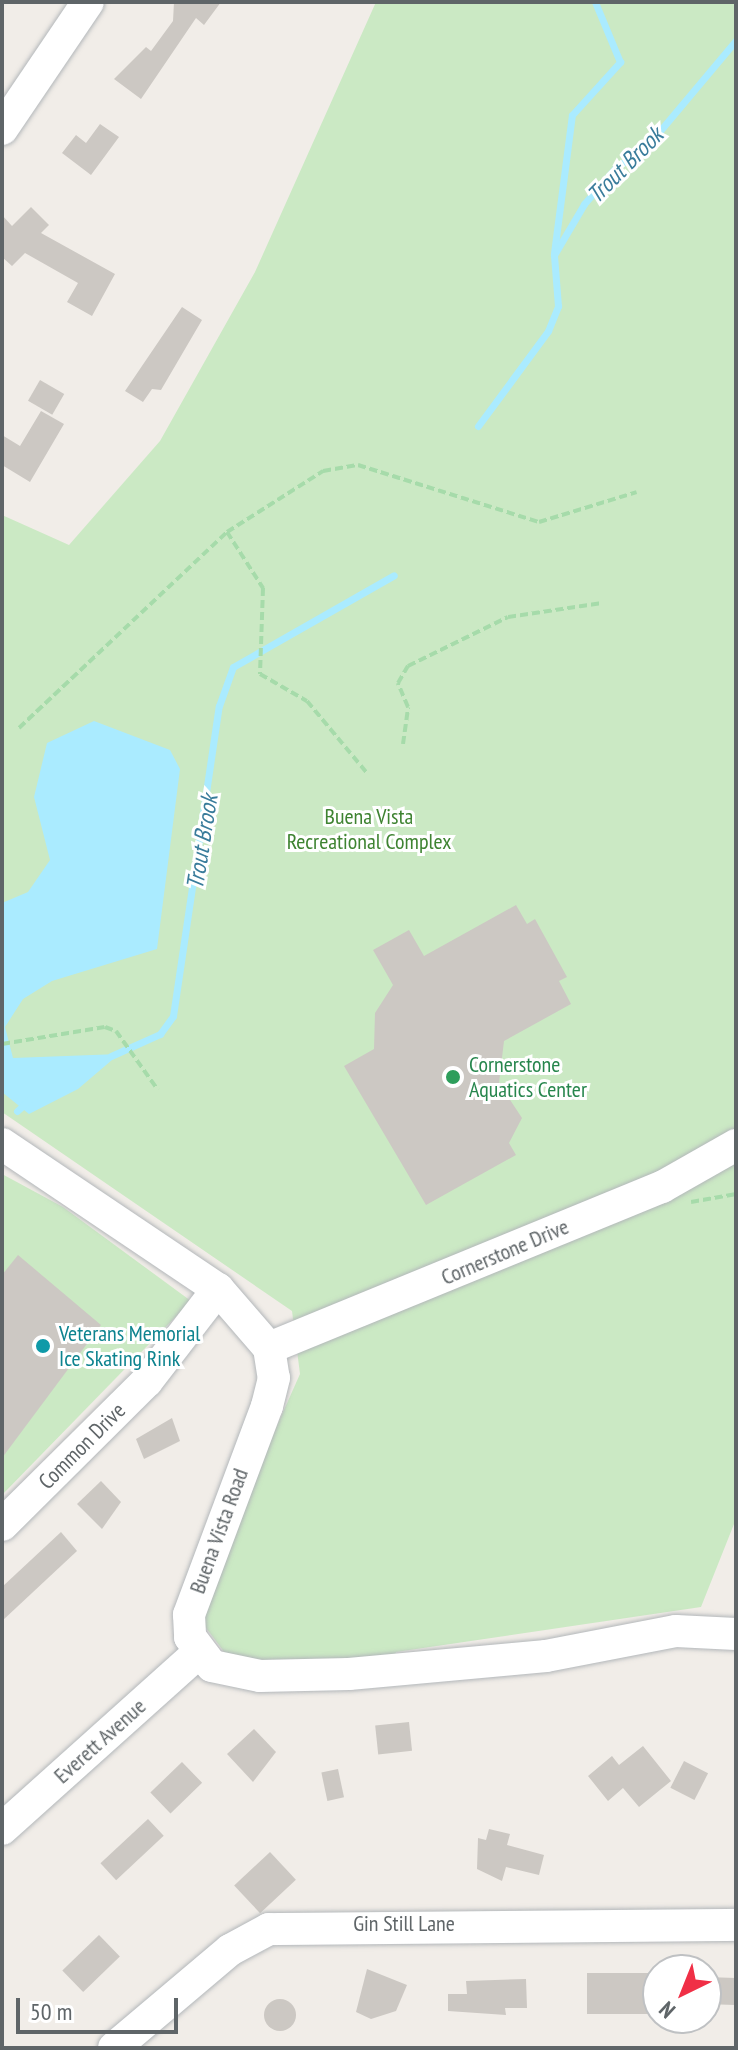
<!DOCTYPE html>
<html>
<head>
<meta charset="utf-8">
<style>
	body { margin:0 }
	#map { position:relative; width:738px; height:2050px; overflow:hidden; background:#f1ede8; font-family:"PT Sans Narrow",sans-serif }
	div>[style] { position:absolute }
	.green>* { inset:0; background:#cbe9c4 }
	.water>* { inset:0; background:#aaebff }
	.stream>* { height:7px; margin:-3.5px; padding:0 3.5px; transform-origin:3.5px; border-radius:3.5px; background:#aaebff }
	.building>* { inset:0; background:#ccc8c3; transform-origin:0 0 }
	.round { border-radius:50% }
	.path>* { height:4px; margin-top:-2px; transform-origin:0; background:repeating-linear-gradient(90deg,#a6dbaa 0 8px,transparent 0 12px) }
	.roads { filter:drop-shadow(0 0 2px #b3b7ba) drop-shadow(0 0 2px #b3b7ba) }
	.minor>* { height:32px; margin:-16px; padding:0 16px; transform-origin:16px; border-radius:16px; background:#fff }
	.dots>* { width:22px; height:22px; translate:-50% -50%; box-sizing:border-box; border:4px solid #fff; border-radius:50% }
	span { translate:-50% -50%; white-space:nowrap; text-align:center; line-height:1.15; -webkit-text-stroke:6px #fff; paint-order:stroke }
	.park-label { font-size:22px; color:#3e8331 }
	.leisure-label { font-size:22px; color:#27864d }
	.left { translate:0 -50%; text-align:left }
	.street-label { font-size:22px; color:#5f6568 }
	.culture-label { font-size:22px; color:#0d838f }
	.water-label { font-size:24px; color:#397c9b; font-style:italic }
	.frame { position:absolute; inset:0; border:4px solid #5f6568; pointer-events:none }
	.north { position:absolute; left:642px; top:1954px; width:80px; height:80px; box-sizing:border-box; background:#fff; border:2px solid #bfc1c3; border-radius:50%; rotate:223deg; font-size:22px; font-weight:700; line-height:32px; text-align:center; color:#5f6568 }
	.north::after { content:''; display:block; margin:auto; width:28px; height:36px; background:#f02f46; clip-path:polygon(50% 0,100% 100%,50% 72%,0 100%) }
	.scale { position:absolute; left:16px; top:1998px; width:162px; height:36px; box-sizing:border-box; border:4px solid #5f6568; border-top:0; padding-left:10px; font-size:24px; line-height:28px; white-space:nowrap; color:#5f6568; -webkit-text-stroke:6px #fff; paint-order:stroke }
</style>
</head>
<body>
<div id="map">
	<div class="green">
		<div style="clip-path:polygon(376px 2px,736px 2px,736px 1519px,701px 1607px,396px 1652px,393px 1667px,231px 1661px,194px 1612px,300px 1374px,292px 1311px,2px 1112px,2px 515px,69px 545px,160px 441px,255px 272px)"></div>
		<div style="clip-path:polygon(2px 1174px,63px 1207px,191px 1301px,2px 1495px)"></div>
	</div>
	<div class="water">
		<div style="clip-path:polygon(94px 721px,170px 750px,180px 769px,157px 949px,52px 981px,23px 999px,5px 1027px,13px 1058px,119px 1054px,78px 1089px,29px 1114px,2px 1092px,2px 903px,28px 892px,50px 860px,34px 797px,47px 743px)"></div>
	</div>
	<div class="stream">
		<div style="left:554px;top:253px;width:139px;rotate:-82.6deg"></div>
		<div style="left:572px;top:115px;width:72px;rotate:-47.8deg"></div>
		<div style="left:620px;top:62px;width:65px;rotate:-112.6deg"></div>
		<div style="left:478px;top:426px;width:118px;rotate:-53.6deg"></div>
		<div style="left:548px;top:331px;width:27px;rotate:-68deg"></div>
		<div style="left:558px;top:306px;width:51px;rotate:-94.5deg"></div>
		<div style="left:554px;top:255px;width:59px;rotate:-59.5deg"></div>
		<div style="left:584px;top:204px;width:50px;rotate:-49deg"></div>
		<div style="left:617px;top:166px;width:30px;rotate:-30deg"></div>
		<div style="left:643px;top:151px;width:145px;rotate:-50deg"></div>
		<div style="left:111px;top:1056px;width:54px;rotate:-24.2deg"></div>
		<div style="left:160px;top:1034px;width:22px;rotate:-54deg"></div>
		<div style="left:173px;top:1016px;width:313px;rotate:-81.6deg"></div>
		<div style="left:219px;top:706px;width:41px;rotate:-70.3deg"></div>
		<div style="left:233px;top:667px;width:185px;rotate:-29.7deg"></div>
		<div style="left:17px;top:1111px;width:15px;rotate:-42deg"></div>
	</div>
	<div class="building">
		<div style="clip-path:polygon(174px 2px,221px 2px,204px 25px,196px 18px,141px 99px,114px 79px,146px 47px,151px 51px,173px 21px)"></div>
		<div style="clip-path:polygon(100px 124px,119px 137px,91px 175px,62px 153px,76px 135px,86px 143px)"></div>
		<div style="clip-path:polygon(31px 207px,49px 225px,41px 233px,115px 274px,92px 316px,67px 302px,78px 283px,25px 253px,12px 266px,2px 257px,2px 215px,12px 226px)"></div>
		<div style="clip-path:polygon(182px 307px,202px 320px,161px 390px,152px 389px,143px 402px,125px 391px)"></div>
		<div style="left:40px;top:380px;width:28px;height:24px;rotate:30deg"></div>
		<div style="clip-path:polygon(41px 411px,64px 424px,30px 482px,2px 465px,2px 435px,20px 446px)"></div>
		<div style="clip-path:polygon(516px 905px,527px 924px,535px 919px,567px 977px,559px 981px,571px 1004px,504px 1041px,499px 1083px,522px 1118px,509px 1143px,516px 1155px,426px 1205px,344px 1066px,374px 1049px,375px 1013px,393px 985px,373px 950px,409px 930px,424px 956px)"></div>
		<div style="clip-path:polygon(18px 1255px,101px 1325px,2px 1458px,2px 1275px)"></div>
		<div style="clip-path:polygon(172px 1418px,180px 1441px,144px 1459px,136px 1439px)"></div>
		<div style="clip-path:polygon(101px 1481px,121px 1502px,102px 1529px,77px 1504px)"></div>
		<div style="clip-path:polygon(61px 1532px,77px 1551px,2px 1621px,2px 1587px)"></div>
		<div style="left:409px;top:1722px;width:29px;height:34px;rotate:84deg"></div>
		<div style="clip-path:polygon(254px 1729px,276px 1752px,253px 1782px,227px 1754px)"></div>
		<div style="clip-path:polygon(643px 1746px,671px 1781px,639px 1807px,623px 1788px,608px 1801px,588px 1776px,612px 1756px,619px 1765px)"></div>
		<div style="left:684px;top:1761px;width:27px;height:30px;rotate:27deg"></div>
		<div style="left:182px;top:1762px;width:29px;height:44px;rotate:46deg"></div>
		<div style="left:338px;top:1769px;width:29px;height:17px;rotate:78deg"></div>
		<div style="left:148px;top:1819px;width:23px;height:65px;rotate:47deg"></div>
		<div style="clip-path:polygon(489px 1829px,510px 1834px,507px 1845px,544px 1855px,539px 1875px,506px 1867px,502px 1881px,477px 1869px,478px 1838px,486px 1840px)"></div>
		<div style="left:270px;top:1852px;width:38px;height:49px;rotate:47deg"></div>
		<div style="left:99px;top:1935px;width:30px;height:51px;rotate:46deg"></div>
		<div style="clip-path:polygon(367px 1969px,407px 1985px,396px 2011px,371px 2019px,356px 2012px)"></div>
		<div style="left:587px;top:1973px;width:65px;height:41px"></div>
		<div style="left:706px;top:1977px;width:30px;height:27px;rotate:2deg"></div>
		<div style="clip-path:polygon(526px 1979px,527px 2008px,505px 2008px,506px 2015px,448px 2011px,448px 1994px,467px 1994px,466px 1981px)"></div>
		<div class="round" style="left:264px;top:1999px;width:32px;height:32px"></div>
	</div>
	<div class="path">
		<div style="left:227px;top:532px;width:67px;rotate:57.3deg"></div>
		<div style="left:263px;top:588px;width:86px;rotate:92deg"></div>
		<div style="left:260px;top:674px;width:54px;rotate:29.9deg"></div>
		<div style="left:307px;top:701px;width:94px;rotate:50.2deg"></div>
		<div style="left:19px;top:728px;width:286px;rotate:-43.3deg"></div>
		<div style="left:227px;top:532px;width:114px;rotate:-32.4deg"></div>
		<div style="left:323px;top:471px;width:36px;rotate:-10deg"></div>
		<div style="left:358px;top:465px;width:190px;rotate:17.5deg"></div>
		<div style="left:539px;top:522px;width:102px;rotate:-17deg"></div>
		<div style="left:403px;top:744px;width:37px;rotate:-82deg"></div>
		<div style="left:408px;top:707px;width:26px;rotate:-113deg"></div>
		<div style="left:398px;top:683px;width:20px;rotate:-60deg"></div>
		<div style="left:408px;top:666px;width:111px;rotate:-26.1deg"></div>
		<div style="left:508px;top:617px;width:95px;rotate:-8.5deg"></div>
		<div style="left:2px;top:1044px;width:104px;rotate:-9.4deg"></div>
		<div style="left:105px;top:1027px;width:12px;rotate:20deg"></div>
		<div style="left:116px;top:1031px;width:72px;rotate:54.6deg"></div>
		<div style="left:691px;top:1202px;width:46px;rotate:-10.1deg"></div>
	</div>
	<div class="roads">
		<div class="minor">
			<div style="left:2px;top:129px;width:153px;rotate:-55.9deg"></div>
			<div style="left:2px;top:1144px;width:260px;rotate:33.9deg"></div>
			<div style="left:218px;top:1289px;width:78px;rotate:49.2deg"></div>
			<div style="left:269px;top:1348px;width:30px;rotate:81deg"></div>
			<div style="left:274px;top:1378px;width:29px;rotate:104deg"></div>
			<div style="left:267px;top:1406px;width:223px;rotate:110.5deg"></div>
			<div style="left:189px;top:1615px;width:22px;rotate:87deg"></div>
			<div style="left:190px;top:1637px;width:36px;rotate:53deg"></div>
			<div style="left:212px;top:1666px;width:49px;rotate:11.8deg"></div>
			<div style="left:260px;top:1676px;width:89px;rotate:-1.3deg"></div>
			<div style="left:349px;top:1674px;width:198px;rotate:-5.2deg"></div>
			<div style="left:546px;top:1656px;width:132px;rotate:-10.9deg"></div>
			<div style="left:676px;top:1631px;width:60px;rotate:2.9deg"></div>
			<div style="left:269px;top:1348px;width:425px;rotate:-22.3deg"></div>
			<div style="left:662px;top:1187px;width:85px;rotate:-29.6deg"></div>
			<div style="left:2px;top:1525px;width:204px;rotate:-44.8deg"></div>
			<div style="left:147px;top:1381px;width:116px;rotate:-52.3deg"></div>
			<div style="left:2px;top:1829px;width:263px;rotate:-41.9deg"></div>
			<div style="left:114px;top:2048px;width:152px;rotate:-40.2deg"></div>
			<div style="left:230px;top:1950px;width:44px;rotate:-28.3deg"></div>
			<div style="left:269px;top:1929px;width:467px;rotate:-0.5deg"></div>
		</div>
	</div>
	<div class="dots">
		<div style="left:453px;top:1077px;background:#2e9e5b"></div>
		<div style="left:43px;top:1346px;background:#0f9aa8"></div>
	</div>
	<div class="park-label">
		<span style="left:369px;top:829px">Buena Vista<br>Recreational Complex</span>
	</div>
	<div class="leisure-label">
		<span class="left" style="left:469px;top:1077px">Cornerstone<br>Aquatics Center</span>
	</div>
	<div class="street-label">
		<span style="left:505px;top:1252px;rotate:-23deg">Cornerstone Drive</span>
		<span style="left:82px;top:1446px;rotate:-45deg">Common Drive</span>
		<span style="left:219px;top:1531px;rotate:-70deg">Buena Vista Road</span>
		<span style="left:100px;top:1741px;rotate:-42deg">Everett Avenue</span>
		<span style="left:404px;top:1924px">Gin Still Lane</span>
	</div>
	<div class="culture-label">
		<span class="left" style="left:59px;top:1346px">Veterans Memorial<br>Ice Skating Rink</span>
	</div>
	<div class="water-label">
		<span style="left:625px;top:165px;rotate:-45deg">Trout Brook</span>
		<span style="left:202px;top:842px;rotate:-81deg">Trout Brook</span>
	</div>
	<div class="frame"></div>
	<div class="north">N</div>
	<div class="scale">50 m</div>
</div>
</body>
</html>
